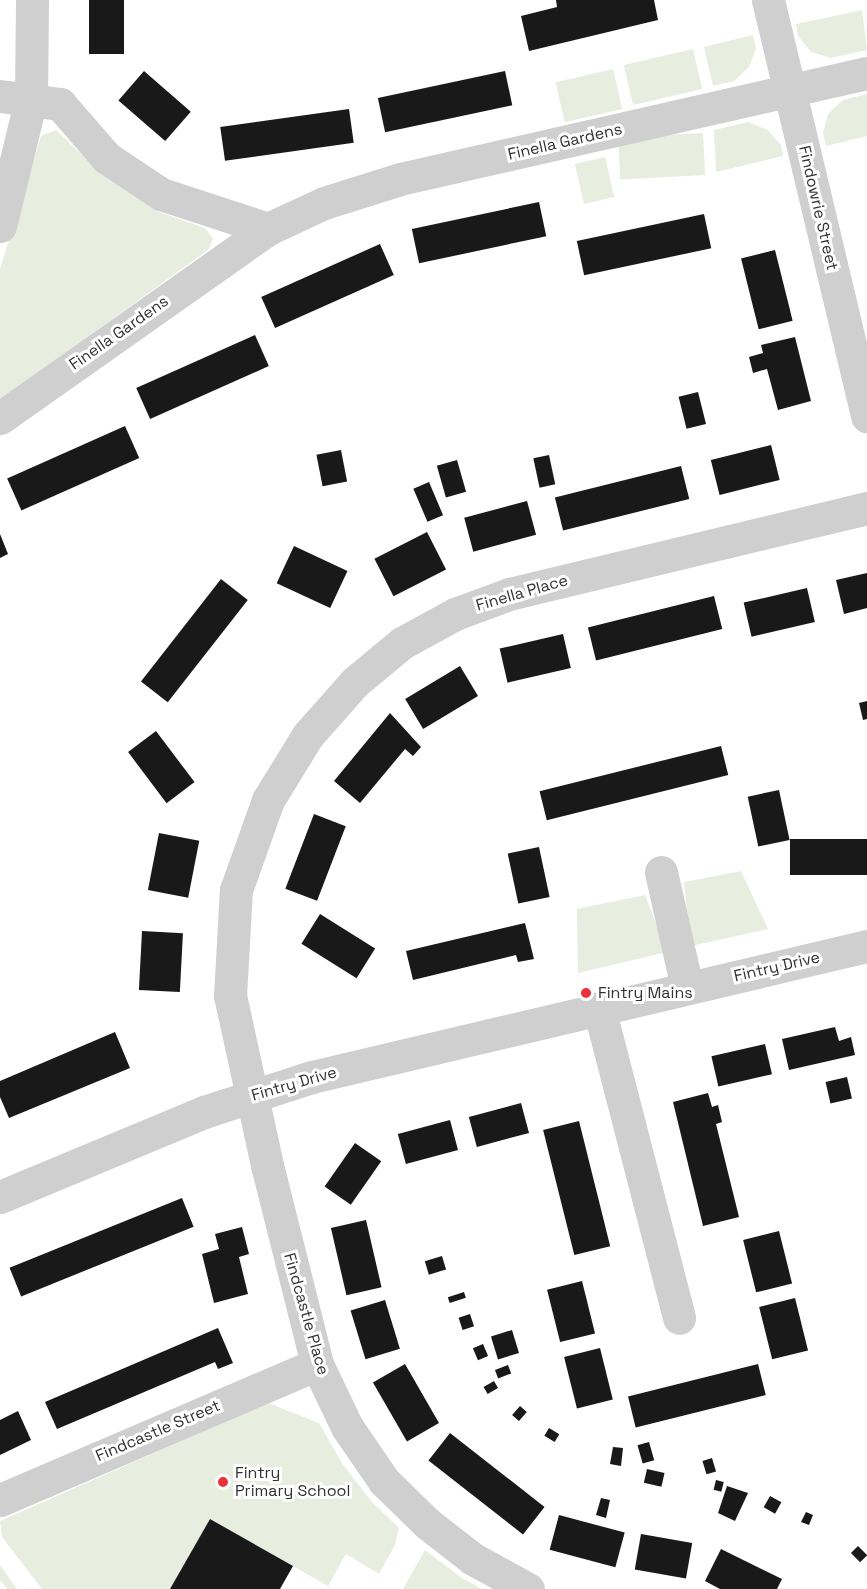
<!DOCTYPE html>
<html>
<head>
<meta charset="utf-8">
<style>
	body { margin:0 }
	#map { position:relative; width:867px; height:1589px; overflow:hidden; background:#fff; font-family:"Space Grotesk",sans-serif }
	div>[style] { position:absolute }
	.green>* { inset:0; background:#e7eee0; transform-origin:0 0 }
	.building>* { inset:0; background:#191919; transform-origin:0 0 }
	.minor>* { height:33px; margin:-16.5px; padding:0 16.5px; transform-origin:16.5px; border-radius:16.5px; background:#cfcfcf }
	.tertiary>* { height:33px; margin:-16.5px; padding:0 16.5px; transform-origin:16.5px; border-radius:16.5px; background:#cfcfcf }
	.dots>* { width:16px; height:16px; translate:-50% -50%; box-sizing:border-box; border:3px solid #fff; border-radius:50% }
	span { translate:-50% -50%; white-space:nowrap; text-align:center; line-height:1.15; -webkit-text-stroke:6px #fff; paint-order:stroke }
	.street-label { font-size:16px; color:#323232 }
	.poi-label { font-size:16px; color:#323232 }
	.left { translate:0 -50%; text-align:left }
</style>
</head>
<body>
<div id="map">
	<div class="green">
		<div style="clip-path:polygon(862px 10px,867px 50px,831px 58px,811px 52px,798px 36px,796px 24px)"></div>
		<div style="clip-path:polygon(753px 35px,756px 49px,749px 67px,734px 81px,713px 86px,704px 47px)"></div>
		<div style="left:693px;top:49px;width:41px;height:71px;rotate:77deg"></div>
		<div style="left:613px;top:69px;width:41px;height:59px;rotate:77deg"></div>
		<div style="clip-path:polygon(867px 94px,867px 136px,826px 146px,823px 133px,828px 114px,843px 100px)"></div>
		<div style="clip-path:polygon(748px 122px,768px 130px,781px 145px,783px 156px,716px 172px,714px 130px)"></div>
		<div style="clip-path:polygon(56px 130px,102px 174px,159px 212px,205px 228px,213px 239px,208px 250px,0 400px,0 269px,41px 136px)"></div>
		<div style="left:703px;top:133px;width:42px;height:85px;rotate:87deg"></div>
		<div style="left:605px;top:157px;width:41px;height:31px;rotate:77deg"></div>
		<div style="clip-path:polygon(741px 871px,768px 929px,691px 946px,684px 882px)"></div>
		<div style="clip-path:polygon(645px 895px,667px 952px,578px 973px,577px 909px)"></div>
		<div style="clip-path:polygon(268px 1403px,319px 1423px,342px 1463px,371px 1501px,399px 1528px,395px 1545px,379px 1574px,346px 1554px,328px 1586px,210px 1519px,170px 1589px,42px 1589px,2px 1537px,0 1521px)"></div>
		<div style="clip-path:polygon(425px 1550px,462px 1578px,482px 1589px,403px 1589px)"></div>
		<div style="clip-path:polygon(0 1565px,17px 1589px,7px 1589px,0 1580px)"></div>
	</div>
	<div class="building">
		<div style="left:89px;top:0;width:35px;height:54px"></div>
		<div style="clip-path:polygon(556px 0,654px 0,658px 20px,529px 51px,521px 16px,557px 7px)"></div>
		<div style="left:144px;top:71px;width:62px;height:39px;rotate:41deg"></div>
		<div style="left:505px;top:71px;width:35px;height:130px;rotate:78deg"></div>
		<div style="left:349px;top:109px;width:34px;height:130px;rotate:82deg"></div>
		<div style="left:539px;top:202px;width:35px;height:130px;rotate:78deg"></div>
		<div style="left:704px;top:214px;width:35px;height:130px;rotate:78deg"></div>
		<div style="left:380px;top:244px;width:34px;height:130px;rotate:66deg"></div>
		<div style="left:775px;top:250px;width:73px;height:35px;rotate:76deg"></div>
		<div style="left:255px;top:335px;width:34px;height:130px;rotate:66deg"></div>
		<div style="clip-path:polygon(795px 337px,811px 401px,778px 410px,767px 369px,753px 373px,749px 357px,763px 353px,761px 345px)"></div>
		<div style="left:698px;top:392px;width:33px;height:20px;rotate:76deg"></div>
		<div style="left:125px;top:426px;width:35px;height:129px;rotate:66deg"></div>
		<div style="left:771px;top:445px;width:36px;height:62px;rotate:76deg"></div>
		<div style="left:341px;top:450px;width:32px;height:25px;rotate:79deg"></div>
		<div style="left:549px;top:455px;width:30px;height:16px;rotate:78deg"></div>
		<div style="left:457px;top:460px;width:33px;height:21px;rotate:74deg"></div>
		<div style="left:681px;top:466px;width:34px;height:130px;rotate:76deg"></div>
		<div style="left:429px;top:482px;width:36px;height:17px;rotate:67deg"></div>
		<div style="left:527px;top:501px;width:35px;height:65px;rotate:75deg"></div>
		<div style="left:427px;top:532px;width:42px;height:59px;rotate:63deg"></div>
		<div style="clip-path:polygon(0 534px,8px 554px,0 558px)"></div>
		<div style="left:294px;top:546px;width:59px;height:41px;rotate:25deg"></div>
		<div style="clip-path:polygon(867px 573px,867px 608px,844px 614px,836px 580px)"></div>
		<div style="left:221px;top:579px;width:34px;height:130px;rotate:38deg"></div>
		<div style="left:807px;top:588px;width:35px;height:65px;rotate:77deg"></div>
		<div style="left:714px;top:596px;width:34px;height:130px;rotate:76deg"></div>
		<div style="left:563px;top:634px;width:35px;height:65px;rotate:77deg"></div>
		<div style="left:460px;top:666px;width:35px;height:64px;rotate:59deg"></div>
		<div style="clip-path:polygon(867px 701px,867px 719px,863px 720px,859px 703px)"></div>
		<div style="clip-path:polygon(390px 713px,421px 747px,413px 756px,405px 749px,360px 803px,334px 781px)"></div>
		<div style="left:156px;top:731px;width:64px;height:35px;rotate:53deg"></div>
		<div style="left:721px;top:746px;width:30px;height:187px;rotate:76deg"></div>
		<div style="left:779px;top:790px;width:51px;height:32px;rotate:78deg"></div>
		<div style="left:314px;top:814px;width:34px;height:80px;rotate:21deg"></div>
		<div style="left:159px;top:833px;width:41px;height:58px;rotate:11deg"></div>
		<div style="left:867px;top:839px;width:36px;height:77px;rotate:90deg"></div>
		<div style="left:539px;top:847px;width:51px;height:32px;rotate:78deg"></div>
		<div style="left:320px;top:914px;width:65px;height:35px;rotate:32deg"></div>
		<div style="clip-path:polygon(525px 923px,534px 959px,518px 962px,516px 955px,413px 980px,406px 951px)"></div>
		<div style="left:142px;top:931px;width:41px;height:59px;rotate:3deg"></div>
		<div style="clip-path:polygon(835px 1027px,839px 1041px,851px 1037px,855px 1055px,789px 1070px,782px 1039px)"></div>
		<div style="clip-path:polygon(115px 1032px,130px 1068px,9px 1118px,0 1097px,0 1081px)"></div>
		<div style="left:765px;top:1044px;width:31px;height:55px;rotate:77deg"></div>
		<div style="left:847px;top:1077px;width:22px;height:22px;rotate:77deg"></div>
		<div style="clip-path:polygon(708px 1093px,712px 1107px,718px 1105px,722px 1122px,716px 1124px,739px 1217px,703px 1226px,673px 1102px)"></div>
		<div style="left:521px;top:1103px;width:31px;height:54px;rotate:75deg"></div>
		<div style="left:450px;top:1120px;width:31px;height:54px;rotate:75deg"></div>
		<div style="left:579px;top:1121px;width:129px;height:37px;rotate:76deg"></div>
		<div style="left:355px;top:1143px;width:32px;height:53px;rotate:35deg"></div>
		<div style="left:182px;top:1198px;width:31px;height:186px;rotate:68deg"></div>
		<div style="left:366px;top:1220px;width:69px;height:36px;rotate:77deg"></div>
		<div style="clip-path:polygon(242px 1227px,249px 1254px,239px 1257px,248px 1294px,214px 1303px,202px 1254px,219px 1249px,215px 1234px)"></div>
		<div style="left:779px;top:1231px;width:54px;height:37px;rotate:76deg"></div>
		<div style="left:442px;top:1256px;width:14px;height:18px;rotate:73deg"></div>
		<div style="left:582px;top:1281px;width:54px;height:36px;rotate:76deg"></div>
		<div style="left:464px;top:1292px;width:6px;height:17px;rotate:72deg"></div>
		<div style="left:795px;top:1298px;width:54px;height:37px;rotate:76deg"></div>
		<div style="left:385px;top:1300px;width:51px;height:36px;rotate:73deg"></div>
		<div style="left:470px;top:1314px;width:13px;height:12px;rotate:72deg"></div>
		<div style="clip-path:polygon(218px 1328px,233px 1363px,218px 1369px,215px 1362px,57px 1429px,45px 1402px)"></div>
		<div style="left:512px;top:1330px;width:24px;height:22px;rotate:73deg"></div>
		<div style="left:483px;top:1344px;width:13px;height:11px;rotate:67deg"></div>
		<div style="left:600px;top:1348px;width:53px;height:37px;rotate:76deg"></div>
		<div style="left:405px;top:1364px;width:68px;height:37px;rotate:60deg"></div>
		<div style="left:758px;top:1364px;width:32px;height:134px;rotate:76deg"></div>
		<div style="left:508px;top:1365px;width:9px;height:14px;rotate:69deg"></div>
		<div style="left:494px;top:1381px;width:8px;height:12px;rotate:60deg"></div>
		<div style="left:520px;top:1406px;width:9px;height:12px;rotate:41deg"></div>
		<div style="clip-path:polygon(18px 1411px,31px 1440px,0 1455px,0 1420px)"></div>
		<div style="left:549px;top:1428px;width:12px;height:9px;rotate:31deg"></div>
		<div style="left:450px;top:1433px;width:120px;height:35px;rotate:38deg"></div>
		<div style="left:649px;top:1442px;width:19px;height:12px;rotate:74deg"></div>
		<div style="clip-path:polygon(613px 1447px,623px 1448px,621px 1466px,610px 1464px)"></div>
		<div style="left:712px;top:1458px;width:14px;height:10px;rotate:73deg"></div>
		<div style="left:647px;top:1469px;width:18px;height:14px;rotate:13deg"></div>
		<div style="left:716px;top:1480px;width:8px;height:10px;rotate:14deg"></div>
		<div style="clip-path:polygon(727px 1486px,748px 1493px,735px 1521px,718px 1513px)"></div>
		<div style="left:770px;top:1496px;width:13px;height:13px;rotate:29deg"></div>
		<div style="clip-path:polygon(601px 1498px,610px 1500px,606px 1518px,596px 1515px)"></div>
		<div style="clip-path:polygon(806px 1512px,813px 1515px,809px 1525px,801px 1522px)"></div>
		<div style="left:559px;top:1515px;width:68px;height:36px;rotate:15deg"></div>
		<div style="clip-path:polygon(210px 1519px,293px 1566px,280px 1589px,170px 1589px)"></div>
		<div style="left:641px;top:1534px;width:52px;height:36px;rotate:10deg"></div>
		<div style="left:858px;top:1546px;width:13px;height:10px;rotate:45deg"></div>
		<div style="clip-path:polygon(721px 1549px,782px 1579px,777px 1589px,720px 1589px,705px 1581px)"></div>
	</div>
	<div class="minor">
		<div style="left:768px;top:0;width:428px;rotate:76.6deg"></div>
		<div style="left:0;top:96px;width:61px;rotate:7.6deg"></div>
		<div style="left:60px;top:104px;width:72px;rotate:49deg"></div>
		<div style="left:107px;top:158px;width:65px;rotate:33.7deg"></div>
		<div style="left:161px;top:194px;width:113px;rotate:18.1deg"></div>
		<div style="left:0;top:226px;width:131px;rotate:-76.3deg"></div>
		<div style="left:31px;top:99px;width:99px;rotate:-89.4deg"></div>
		<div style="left:0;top:418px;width:328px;rotate:-35.2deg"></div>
		<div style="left:268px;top:229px;width:62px;rotate:-24.9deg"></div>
		<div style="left:324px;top:203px;width:80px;rotate:-17.5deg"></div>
		<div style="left:400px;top:179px;width:479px;rotate:-12.8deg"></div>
		<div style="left:661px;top:872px;width:118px;rotate:77.3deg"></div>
		<div style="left:599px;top:1008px;width:320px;rotate:75.5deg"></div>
		<div style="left:0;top:1500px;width:345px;rotate:-23.2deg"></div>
		<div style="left:528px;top:1589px;width:63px;rotate:-151.4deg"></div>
		<div style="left:473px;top:1559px;width:57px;rotate:-142.1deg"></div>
		<div style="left:428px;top:1524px;width:62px;rotate:-135.7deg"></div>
		<div style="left:384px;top:1481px;width:65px;rotate:-124.4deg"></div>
		<div style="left:347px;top:1427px;width:70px;rotate:-115.5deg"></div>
		<div style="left:317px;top:1364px;width:205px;rotate:-104.1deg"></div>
		<div style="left:267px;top:1165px;width:173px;rotate:-102.3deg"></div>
		<div style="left:230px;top:996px;width:106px;rotate:-86.8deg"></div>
		<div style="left:236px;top:890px;width:96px;rotate:-70.4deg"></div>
		<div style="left:268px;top:800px;width:76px;rotate:-58.4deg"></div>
		<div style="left:308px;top:735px;width:71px;rotate:-48.4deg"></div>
		<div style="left:355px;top:682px;width:61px;rotate:-39.7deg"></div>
		<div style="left:402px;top:643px;width:60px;rotate:-28.7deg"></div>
		<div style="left:455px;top:614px;width:58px;rotate:-20.3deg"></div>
		<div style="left:509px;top:594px;width:368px;rotate:-13.5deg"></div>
	</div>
	<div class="tertiary">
		<div style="left:0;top:1197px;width:221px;rotate:-22.6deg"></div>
		<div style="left:204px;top:1112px;width:114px;rotate:-18deg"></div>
		<div style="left:312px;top:1077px;width:570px;rotate:-13.28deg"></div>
	</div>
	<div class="dots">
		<div style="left:586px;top:993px;background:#ea323a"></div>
		<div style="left:223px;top:1482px;background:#ea323a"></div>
	</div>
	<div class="street-label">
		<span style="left:565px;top:142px;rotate:-13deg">Finella Gardens</span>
		<span style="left:818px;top:208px;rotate:77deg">Findowrie Street</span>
		<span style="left:119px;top:333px;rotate:-35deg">Finella Gardens</span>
		<span style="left:522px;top:593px;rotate:-16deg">Finella Place</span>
		<span style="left:777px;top:967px;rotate:-13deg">Fintry Drive</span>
		<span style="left:294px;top:1084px;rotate:-16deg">Fintry Drive</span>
		<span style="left:306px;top:1314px;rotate:74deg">Findcastle Place</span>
		<span style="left:158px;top:1431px;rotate:-23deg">Findcastle Street</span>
	</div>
	<div class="poi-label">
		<span class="left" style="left:598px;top:993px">Fintry Mains</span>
		<span class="left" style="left:235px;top:1482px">Fintry<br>Primary School</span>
	</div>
</div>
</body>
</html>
